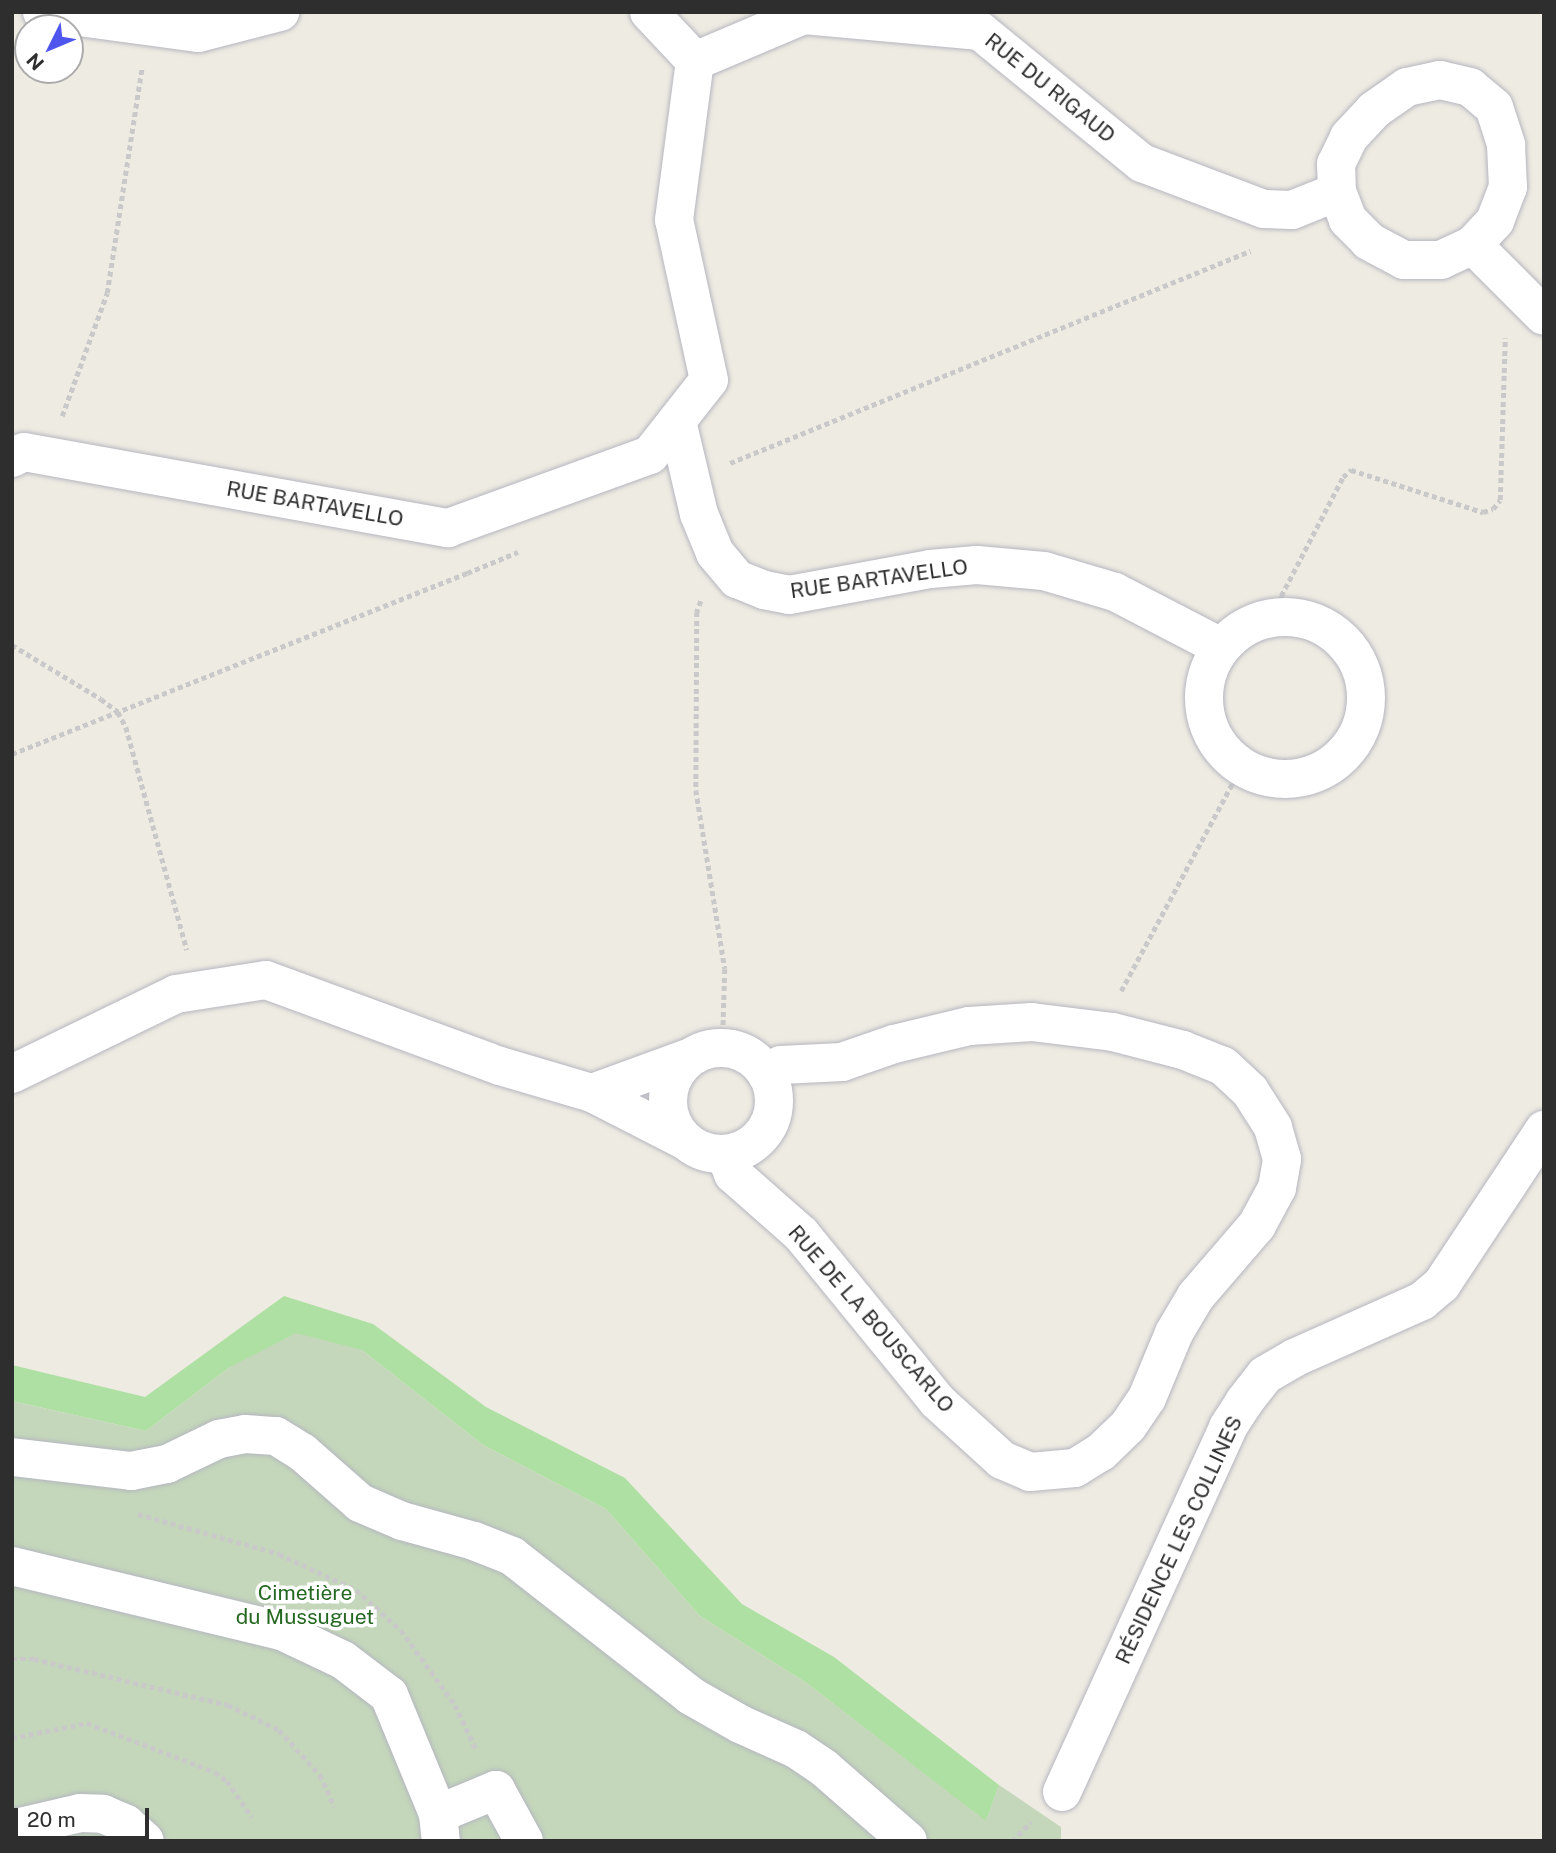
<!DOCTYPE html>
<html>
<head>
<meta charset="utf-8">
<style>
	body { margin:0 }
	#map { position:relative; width:1556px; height:1853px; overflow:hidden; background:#eeebe2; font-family:"Public Sans",sans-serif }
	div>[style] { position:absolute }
	.green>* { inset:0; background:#afe0a3 }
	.cemetery>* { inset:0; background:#c4d7ba }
	.path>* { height:4.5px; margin-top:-2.25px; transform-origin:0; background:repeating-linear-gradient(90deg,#c9c9c9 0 5px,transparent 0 8.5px) }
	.roads { filter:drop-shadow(0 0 2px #b5b6c0) drop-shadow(0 0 2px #b5b6c0) }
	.minor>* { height:38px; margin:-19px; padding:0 19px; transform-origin:19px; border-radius:19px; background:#fff }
	.minor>.ring { margin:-19px; padding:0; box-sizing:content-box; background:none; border:38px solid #fff; border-radius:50% }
	span { translate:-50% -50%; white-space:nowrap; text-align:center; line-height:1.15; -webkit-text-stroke:7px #fff; paint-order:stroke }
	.street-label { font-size:21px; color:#2e2e2e }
	.park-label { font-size:21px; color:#256821 }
	.frame { position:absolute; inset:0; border:14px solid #2e2e2e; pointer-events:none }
	.north { position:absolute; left:14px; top:14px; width:70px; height:70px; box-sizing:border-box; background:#fff; border:2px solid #ababab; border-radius:50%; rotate:227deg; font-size:19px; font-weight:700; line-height:28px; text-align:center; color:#2e2e2e }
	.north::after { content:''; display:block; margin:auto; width:24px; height:32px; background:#4f56ee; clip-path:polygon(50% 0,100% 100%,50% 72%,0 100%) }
	.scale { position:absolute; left:14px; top:1808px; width:135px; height:32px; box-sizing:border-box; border:4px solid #2e2e2e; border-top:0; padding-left:9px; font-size:21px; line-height:24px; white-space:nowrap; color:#2e2e2e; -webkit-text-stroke:5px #fff; paint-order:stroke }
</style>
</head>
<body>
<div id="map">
	<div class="green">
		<div style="clip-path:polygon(284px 1296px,373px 1324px,486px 1407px,625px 1478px,742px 1604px,834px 1657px,999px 1785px,986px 1822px,808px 1684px,700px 1616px,606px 1509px,483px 1445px,362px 1350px,230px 1367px,146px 1431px,12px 1401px,12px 1365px,145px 1397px)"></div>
	</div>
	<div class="cemetery">
		<div style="clip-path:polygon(296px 1333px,362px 1350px,483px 1445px,606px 1509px,700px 1616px,808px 1684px,986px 1821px,999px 1785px,1061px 1827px,1061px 1841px,12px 1841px,12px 1401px,146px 1431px,230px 1367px)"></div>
	</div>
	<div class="path">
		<div style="left:62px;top:416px;width:131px;rotate:-69.9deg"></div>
		<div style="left:107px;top:293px;width:228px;rotate:-81.2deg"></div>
		<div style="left:730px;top:463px;width:562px;rotate:-22.18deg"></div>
		<div style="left:467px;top:573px;width:55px;rotate:-22.4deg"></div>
		<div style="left:701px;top:601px;width:12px;rotate:110deg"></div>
		<div style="left:697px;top:612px;width:178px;rotate:90.3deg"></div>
		<div style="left:696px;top:790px;width:181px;rotate:80.8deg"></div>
		<div style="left:725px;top:969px;width:65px;rotate:91.8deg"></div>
		<div style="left:1279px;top:618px;width:22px;rotate:-85deg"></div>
		<div style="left:1281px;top:596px;width:134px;rotate:-62.5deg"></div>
		<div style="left:1343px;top:477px;width:11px;rotate:-41deg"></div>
		<div style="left:1351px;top:470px;width:139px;rotate:17.7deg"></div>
		<div style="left:1483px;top:512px;width:10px;rotate:-17deg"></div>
		<div style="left:1493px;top:509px;width:11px;rotate:-52deg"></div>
		<div style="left:1500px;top:500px;width:162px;rotate:-88.2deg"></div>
		<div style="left:12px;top:645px;width:104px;rotate:31.2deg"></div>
		<div style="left:101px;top:699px;width:21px;rotate:37deg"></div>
		<div style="left:118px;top:712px;width:17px;rotate:62deg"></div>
		<div style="left:126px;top:727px;width:231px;rotate:74.7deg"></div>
		<div style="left:12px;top:754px;width:490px;rotate:-21.7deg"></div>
		<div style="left:1121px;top:991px;width:235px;rotate:-61.8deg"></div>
		<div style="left:1232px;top:784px;width:20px;rotate:-53deg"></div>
		<div style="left:138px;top:1514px;width:147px;rotate:15.8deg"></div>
		<div style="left:279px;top:1554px;width:85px;rotate:25.1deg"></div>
		<div style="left:356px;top:1590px;width:60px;rotate:41.6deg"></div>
		<div style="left:401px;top:1630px;width:92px;rotate:54.2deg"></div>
		<div style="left:455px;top:1705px;width:51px;rotate:64.4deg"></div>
		<div style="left:12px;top:1659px;width:22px"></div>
		<div style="left:34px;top:1659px;width:199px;rotate:13.3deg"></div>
		<div style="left:228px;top:1705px;width:57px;rotate:26.1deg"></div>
		<div style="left:279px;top:1730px;width:61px;rotate:47.7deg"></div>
		<div style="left:320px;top:1775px;width:35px;rotate:65deg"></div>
		<div style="left:12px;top:1738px;width:76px;rotate:-11.3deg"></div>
		<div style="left:87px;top:1723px;width:137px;rotate:20.9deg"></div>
		<div style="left:215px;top:1772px;width:15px;rotate:37deg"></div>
		<div style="left:227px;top:1781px;width:44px;rotate:55.2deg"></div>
		<div style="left:1012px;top:1841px;width:27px;rotate:-45deg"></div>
	</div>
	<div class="roads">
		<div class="minor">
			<div style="left:42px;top:12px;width:157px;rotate:7.7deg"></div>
			<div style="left:198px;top:33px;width:85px;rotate:-14.4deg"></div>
			<div style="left:649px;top:12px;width:67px;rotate:46.8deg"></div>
			<div style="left:695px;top:61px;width:118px;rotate:-22.9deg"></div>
			<div style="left:804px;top:15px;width:177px;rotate:5.2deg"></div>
			<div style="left:980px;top:31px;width:209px;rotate:39.2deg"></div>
			<div style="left:1142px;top:163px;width:130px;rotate:20.7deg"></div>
			<div style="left:1264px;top:209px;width:28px;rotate:2deg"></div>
			<div style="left:1292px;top:210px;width:48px;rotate:-21.8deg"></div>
			<div style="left:1440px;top:80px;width:31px;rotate:13deg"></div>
			<div style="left:1470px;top:87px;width:31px;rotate:40deg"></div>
			<div style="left:1494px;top:107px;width:40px;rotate:72deg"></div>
			<div style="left:1506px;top:145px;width:42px;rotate:87.3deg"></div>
			<div style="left:1508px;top:187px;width:36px;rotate:111deg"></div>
			<div style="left:1495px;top:221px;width:33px;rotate:133deg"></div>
			<div style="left:1473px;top:245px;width:35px;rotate:155deg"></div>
			<div style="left:1441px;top:260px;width:37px;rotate:180deg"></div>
			<div style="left:1404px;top:260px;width:40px;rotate:-152deg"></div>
			<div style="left:1369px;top:241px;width:30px;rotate:-135deg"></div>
			<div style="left:1348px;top:220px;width:30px;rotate:-111deg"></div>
			<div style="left:1337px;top:192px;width:28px;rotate:-92deg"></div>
			<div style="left:1336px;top:164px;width:30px;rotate:-64deg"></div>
			<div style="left:1349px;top:137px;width:37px;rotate:-47deg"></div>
			<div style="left:1374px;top:110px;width:40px;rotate:-34.9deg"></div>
			<div style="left:1407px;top:87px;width:34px;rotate:-12deg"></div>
			<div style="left:1473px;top:245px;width:100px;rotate:45deg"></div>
			<div style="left:677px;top:421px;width:96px;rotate:76.7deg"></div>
			<div style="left:699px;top:514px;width:42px;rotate:67.7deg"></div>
			<div style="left:715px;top:553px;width:34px;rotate:50deg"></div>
			<div style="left:737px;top:579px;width:29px;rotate:22deg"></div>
			<div style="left:764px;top:590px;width:25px;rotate:11deg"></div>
			<div style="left:789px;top:595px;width:143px;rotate:-10.4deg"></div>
			<div style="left:930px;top:569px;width:47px;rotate:-4.9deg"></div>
			<div style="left:977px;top:565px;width:67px;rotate:5.1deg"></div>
			<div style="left:1044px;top:571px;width:74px;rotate:16.5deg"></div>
			<div style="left:1115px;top:592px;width:119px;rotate:27.4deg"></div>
			<div style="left:12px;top:458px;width:13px;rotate:-27deg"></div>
			<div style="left:24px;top:452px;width:431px;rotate:10.2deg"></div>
			<div style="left:448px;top:528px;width:215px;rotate:-19.9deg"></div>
			<div style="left:650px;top:455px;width:95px;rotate:-51.8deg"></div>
			<div style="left:709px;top:380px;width:164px;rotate:-102.3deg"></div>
			<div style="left:674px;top:220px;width:160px;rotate:-82.5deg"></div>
			<div class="ring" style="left:1204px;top:617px;width:124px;height:124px"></div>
			<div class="ring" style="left:668px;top:1048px;width:68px;height:68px"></div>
			<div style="left:12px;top:1074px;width:182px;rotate:-26deg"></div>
			<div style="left:176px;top:994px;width:91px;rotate:-8.8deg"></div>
			<div style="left:266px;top:980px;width:249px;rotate:20.2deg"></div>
			<div style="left:500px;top:1066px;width:96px;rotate:16.4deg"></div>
			<div style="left:684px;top:1140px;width:103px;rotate:-152.9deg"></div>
			<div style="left:592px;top:1093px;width:102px;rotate:-20deg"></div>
			<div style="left:725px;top:1154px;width:22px;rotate:68deg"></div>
			<div style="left:733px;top:1174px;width:91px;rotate:41.4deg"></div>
			<div style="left:801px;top:1234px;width:215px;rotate:50.8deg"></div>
			<div style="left:937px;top:1401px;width:88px;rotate:42.2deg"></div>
			<div style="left:1002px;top:1460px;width:30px;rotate:23deg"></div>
			<div style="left:1030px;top:1472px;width:45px;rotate:-5.1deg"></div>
			<div style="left:1075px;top:1468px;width:31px;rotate:-32deg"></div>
			<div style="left:1101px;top:1452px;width:37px;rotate:-44deg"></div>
			<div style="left:1128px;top:1426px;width:34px;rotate:-56deg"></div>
			<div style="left:1147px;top:1398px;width:70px;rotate:-67.4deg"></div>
			<div style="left:1174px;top:1333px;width:43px;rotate:-59.3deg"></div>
			<div style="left:1196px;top:1296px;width:94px;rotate:-49.3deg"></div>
			<div style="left:1257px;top:1225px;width:42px;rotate:-61.6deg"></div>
			<div style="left:1277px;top:1188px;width:29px;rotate:-80deg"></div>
			<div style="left:1282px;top:1159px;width:33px;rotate:-106deg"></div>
			<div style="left:1273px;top:1127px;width:43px;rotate:-122.6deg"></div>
			<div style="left:1250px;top:1091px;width:37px;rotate:-137deg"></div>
			<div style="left:1223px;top:1066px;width:43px;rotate:-158.2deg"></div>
			<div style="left:1183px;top:1050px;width:72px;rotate:-165.6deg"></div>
			<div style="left:1113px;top:1032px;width:82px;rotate:-173deg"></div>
			<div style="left:1032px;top:1022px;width:63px;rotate:176.4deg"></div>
			<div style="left:969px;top:1026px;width:77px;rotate:166.5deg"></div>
			<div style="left:894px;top:1044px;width:55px;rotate:160.9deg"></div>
			<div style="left:842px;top:1062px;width:61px;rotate:177.2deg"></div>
			<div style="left:781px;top:1065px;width:17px;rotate:152deg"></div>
			<div style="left:12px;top:1457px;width:120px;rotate:6.7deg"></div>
			<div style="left:131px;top:1471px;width:37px;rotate:-11deg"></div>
			<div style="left:167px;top:1464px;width:58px;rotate:-25.7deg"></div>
			<div style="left:219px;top:1439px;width:26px;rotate:-11deg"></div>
			<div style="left:245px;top:1434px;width:31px;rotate:4deg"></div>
			<div style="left:276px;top:1436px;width:31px;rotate:32deg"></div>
			<div style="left:302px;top:1452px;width:77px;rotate:41.3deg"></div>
			<div style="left:360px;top:1503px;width:46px;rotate:23.2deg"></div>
			<div style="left:402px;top:1521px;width:75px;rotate:15.5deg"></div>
			<div style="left:474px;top:1541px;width:41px;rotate:21.5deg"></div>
			<div style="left:512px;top:1556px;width:227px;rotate:38deg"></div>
			<div style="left:691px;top:1696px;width:56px;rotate:29.7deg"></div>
			<div style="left:740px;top:1724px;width:61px;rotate:24.1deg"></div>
			<div style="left:796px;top:1749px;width:34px;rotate:34deg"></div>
			<div style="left:824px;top:1768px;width:111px;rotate:41deg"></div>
			<div style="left:12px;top:1566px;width:280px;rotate:13.6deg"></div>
			<div style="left:284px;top:1632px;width:65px;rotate:25.4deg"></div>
			<div style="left:343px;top:1660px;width:58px;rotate:37.3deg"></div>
			<div style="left:389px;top:1695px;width:129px;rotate:67.6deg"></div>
			<div style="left:438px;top:1814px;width:27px;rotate:84deg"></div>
			<div style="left:1062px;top:1792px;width:401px;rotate:-65.5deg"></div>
			<div style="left:1228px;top:1427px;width:30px;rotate:-57deg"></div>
			<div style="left:1244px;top:1402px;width:34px;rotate:-52deg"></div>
			<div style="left:1265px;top:1375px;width:34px;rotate:-30deg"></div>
			<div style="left:1294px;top:1358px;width:140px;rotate:-24deg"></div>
			<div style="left:1422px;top:1301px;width:26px;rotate:-40deg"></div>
			<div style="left:1442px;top:1284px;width:185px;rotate:-56.5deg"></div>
			<div style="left:438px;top:1814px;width:63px;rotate:-22.5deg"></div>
			<div style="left:496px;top:1790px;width:58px;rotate:61.2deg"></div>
			<div style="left:20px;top:1827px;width:62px;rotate:-13.1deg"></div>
			<div style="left:80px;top:1813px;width:23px;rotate:2deg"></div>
			<div style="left:103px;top:1814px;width:25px;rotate:23deg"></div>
			<div style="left:126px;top:1824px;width:25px;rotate:42deg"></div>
		</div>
	</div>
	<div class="street-label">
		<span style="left:1050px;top:88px;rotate:39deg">RUE DU RIGAUD</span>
		<span style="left:315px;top:504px;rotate:10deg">RUE BARTAVELLO</span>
		<span style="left:879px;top:579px;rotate:-8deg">RUE BARTAVELLO</span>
		<span style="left:871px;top:1319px;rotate:49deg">RUE DE LA BOUSCARLO</span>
		<span style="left:1179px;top:1540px;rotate:-65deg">RÉSIDENCE LES COLLINES</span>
	</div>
	<div class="park-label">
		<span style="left:305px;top:1605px">Cimetière<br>du Mussuguet</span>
	</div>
	<div class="frame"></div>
	<div class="north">N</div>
	<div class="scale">20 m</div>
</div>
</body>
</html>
